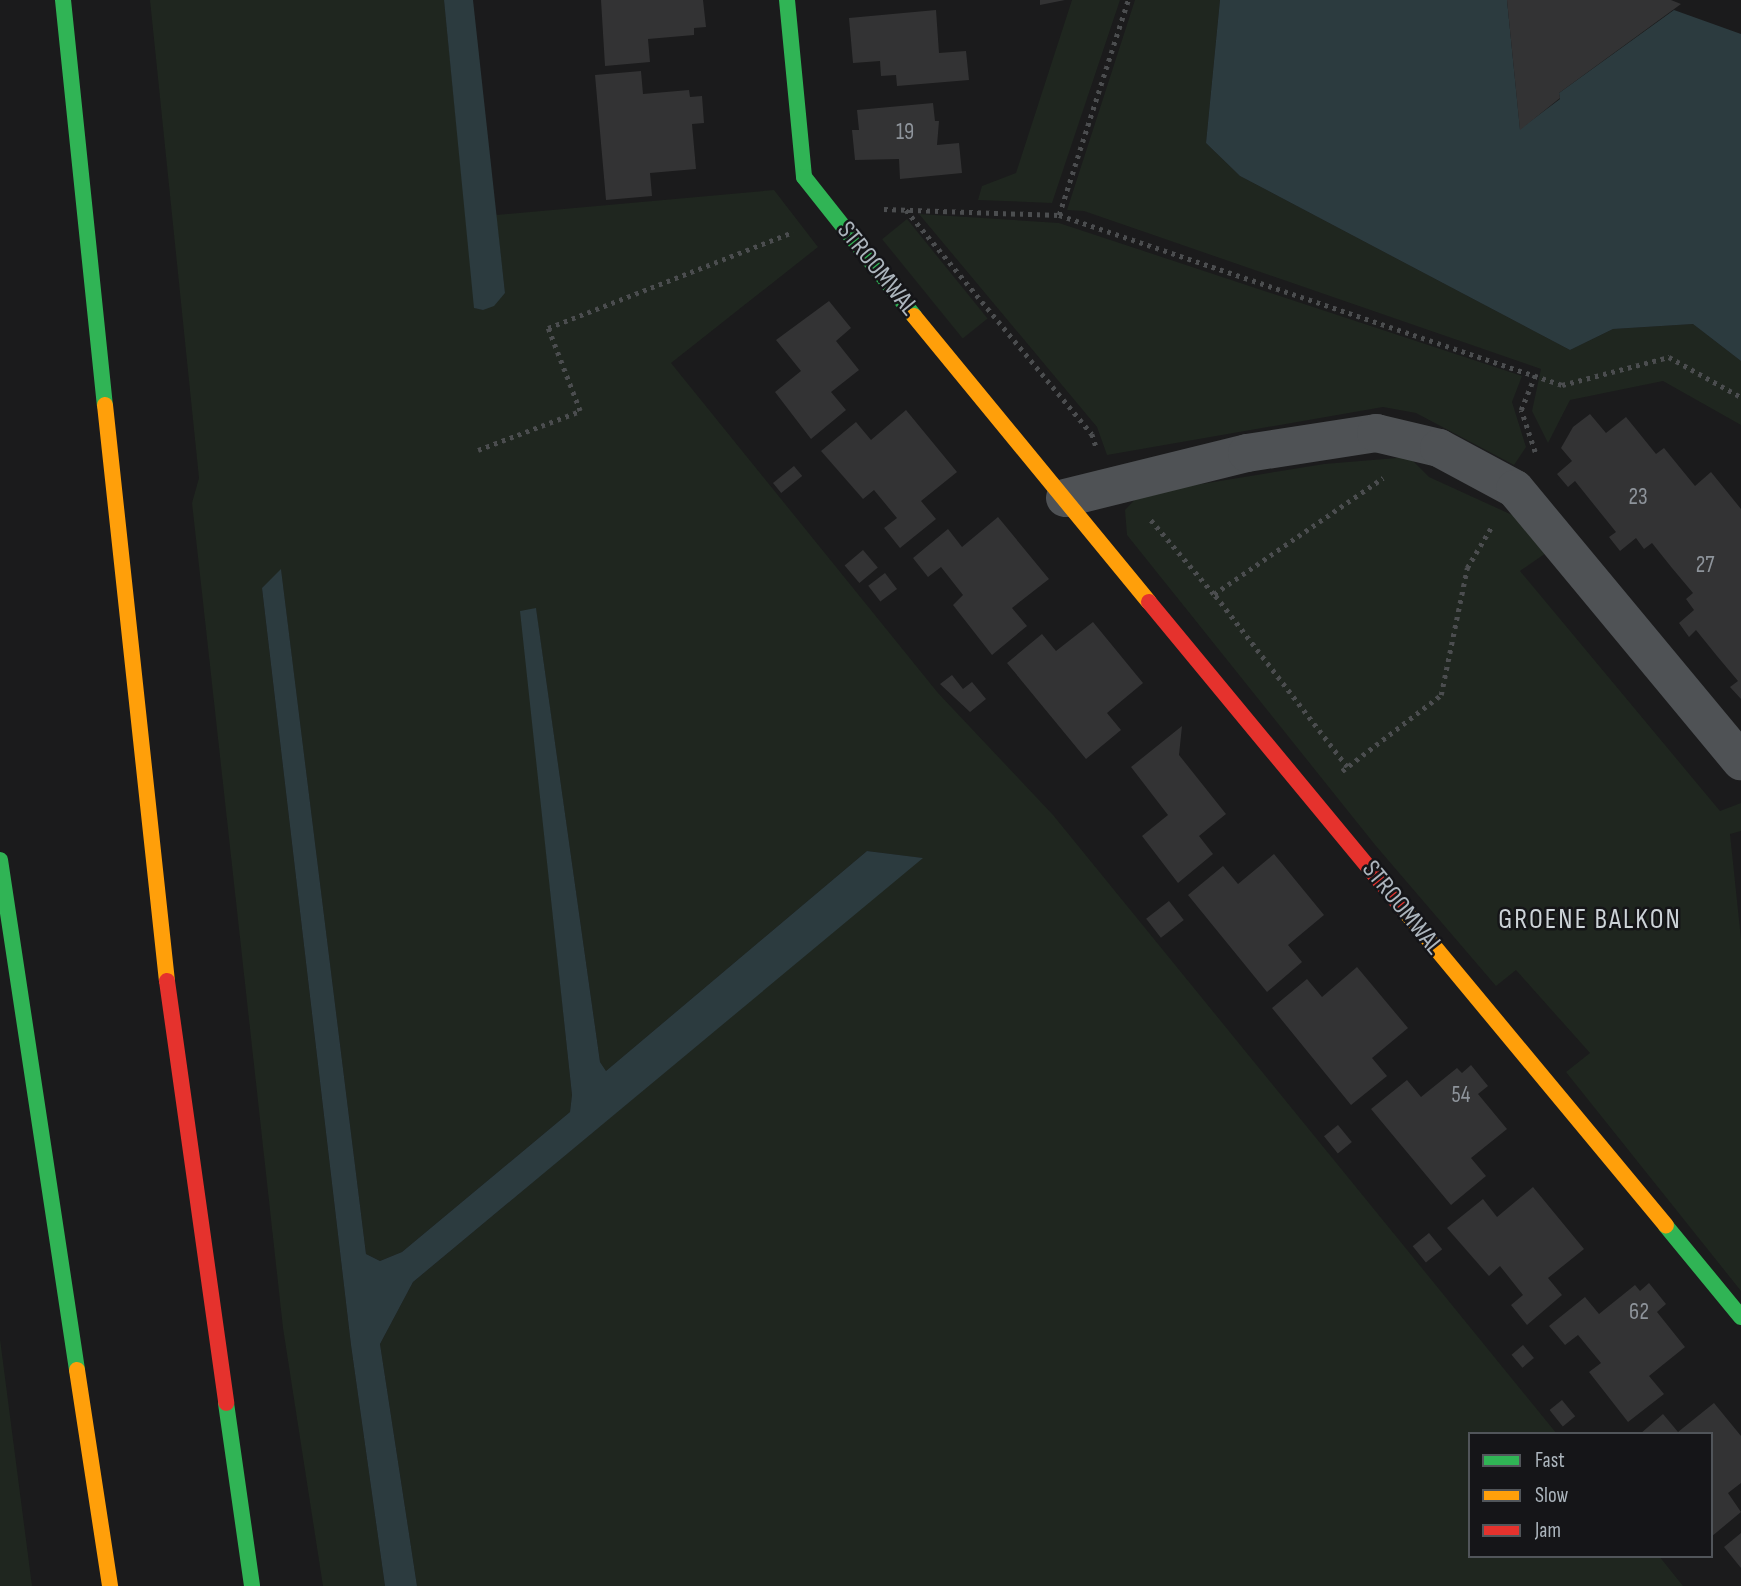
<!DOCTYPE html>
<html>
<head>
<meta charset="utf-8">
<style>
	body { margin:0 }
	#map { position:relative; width:1741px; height:1586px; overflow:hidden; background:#1b1b1c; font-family:"Sofia Sans Condensed",sans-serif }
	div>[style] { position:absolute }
	.green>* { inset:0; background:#1f261f; transform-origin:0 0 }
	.water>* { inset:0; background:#2c3b3f }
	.building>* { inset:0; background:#333334; transform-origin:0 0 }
	.path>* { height:4.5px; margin-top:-2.25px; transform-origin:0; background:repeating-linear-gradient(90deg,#4b4d4f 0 3.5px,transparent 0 8.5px) }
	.street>* { height:38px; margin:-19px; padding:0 19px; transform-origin:19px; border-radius:19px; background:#4f5255 }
	.fast>* { height:16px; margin:-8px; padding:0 8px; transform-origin:8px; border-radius:8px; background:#30b455 }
	.slow>* { height:16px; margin:-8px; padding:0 8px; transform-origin:8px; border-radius:8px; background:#ff9f0a }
	.jam>* { height:16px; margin:-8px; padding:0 8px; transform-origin:8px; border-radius:8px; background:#e5322d }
	span { translate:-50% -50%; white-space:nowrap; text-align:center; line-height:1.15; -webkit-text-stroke:5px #151518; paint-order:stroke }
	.number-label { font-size:23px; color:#8e949b }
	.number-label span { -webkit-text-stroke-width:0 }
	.street-label { font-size:26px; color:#acb5bd }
	.neighbourhood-label { font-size:28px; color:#cdd3d8; letter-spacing:2px }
	.legend { position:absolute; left:1468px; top:1432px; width:245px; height:126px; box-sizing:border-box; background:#151518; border:2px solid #51555a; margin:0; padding:9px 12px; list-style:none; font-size:21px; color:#acb5bd }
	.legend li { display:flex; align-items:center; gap:14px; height:35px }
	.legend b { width:35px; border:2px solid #51555a }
</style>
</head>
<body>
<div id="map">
	<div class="green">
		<div style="clip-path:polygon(150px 0,444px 0,475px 308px,483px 310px,505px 293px,496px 215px,774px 190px,818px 247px,671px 363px,938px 693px,1053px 815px,1557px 1434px,1470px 1434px,1470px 1556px,1659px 1556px,1683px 1586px,417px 1586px,380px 1344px,413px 1282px,922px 858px,867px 851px,606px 1071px,600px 1062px,536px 609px,521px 611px,572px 1095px,570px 1112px,402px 1252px,380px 1261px,366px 1254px,281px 570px,262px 588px,351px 1345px,385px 1586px,323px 1586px,283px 1328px,202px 593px,192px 503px,199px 478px)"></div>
		<div style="clip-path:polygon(1072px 0,1120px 0,1052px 203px,978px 200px,982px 186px,1016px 173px)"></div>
		<div style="clip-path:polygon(1135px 0,1220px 0,1206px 143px,1240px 176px,1570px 350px,1613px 329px,1693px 324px,1741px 361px,1741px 425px,1663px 381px,1570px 400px,1548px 443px,1532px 411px,1541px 369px,1084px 211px,1067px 210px)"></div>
		<div style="clip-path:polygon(919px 214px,1059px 223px,1522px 376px,1512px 402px,1526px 447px,1514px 465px,1416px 413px,1383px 407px,1107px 455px,1097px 427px)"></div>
		<div style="left:907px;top:219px;width:128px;height:32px;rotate:51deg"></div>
		<div style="clip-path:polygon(1409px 457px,1429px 477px,1521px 519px,1546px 553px,1520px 571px,1720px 811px,1741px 803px,1741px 831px,1730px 834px,1741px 939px,1741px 1291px,1566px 1072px,1590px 1053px,1516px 970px,1496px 986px,1376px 846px,1127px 535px,1125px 510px,1140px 494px,1324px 464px)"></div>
		<div style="clip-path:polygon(0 1339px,32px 1586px,0 1586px)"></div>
	</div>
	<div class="water">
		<div style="clip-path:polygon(444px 0,473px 0,505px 293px,494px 306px,483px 310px,474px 308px)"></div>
		<div style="clip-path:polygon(1220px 0,1507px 0,1520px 129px,1560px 99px,1559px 93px,1674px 10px,1741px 34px,1741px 361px,1693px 324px,1613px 329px,1570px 350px,1240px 176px,1206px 143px)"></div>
		<div style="clip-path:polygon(281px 569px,366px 1254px,380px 1261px,402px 1252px,570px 1112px,572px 1095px,520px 611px,536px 608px,600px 1062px,606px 1071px,867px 851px,923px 858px,413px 1282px,380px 1344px,417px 1586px,385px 1586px,351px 1345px,262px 588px)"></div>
	</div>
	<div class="building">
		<div style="clip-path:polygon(601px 0,703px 0,706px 27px,694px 28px,694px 35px,648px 39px,650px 62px,605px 66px)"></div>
		<div style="clip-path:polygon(1040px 0,1065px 0,1040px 5px)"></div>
		<div style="clip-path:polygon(1507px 0,1671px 0,1681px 4px,1559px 93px,1560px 98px,1520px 130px)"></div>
		<div style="clip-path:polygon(936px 10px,939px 53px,966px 51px,969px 80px,897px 86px,896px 75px,881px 76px,880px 61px,853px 63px,849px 18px)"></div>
		<div style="clip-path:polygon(641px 71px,643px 94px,689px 90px,690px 97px,702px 96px,704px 123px,692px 124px,696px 169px,650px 173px,652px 196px,606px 200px,595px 75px)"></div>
		<div style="clip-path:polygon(933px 103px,935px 121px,939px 121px,937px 145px,959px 143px,962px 173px,900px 179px,899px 159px,855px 160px,852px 130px,859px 130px,857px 110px)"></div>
		<div style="clip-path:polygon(829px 301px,851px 328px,836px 341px,859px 370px,831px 392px,846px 410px,811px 439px,775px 392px,801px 371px,776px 340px)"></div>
		<div style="clip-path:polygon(906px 410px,957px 472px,921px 501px,936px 519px,900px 548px,884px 528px,897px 518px,874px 490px,863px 499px,821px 451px,856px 422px,871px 440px)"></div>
		<div style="clip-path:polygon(1590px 414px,1606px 433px,1626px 417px,1656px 454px,1664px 448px,1695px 486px,1711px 472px,1741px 509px,1741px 699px,1730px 687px,1738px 681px,1717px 656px,1696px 630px,1689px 637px,1679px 623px,1694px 610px,1686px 599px,1693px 593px,1672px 568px,1652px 543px,1644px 549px,1636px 538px,1620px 551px,1609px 537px,1616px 532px,1595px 506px,1575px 481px,1568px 487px,1557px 474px,1572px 461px,1561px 448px,1573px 427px)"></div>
		<div style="left:794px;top:466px;width:13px;height:27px;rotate:51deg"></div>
		<div style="clip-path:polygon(998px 517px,1049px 579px,1012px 608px,1027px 626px,992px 655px,953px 605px,963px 595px,941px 567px,928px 577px,913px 558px,948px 529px,962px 547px)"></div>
		<div style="left:863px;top:550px;width:23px;height:24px;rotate:50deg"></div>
		<div style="left:885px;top:573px;width:20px;height:21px;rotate:53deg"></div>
		<div style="clip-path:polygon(1093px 622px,1143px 683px,1107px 713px,1121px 730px,1086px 759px,1007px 663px,1042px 634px,1056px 651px)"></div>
		<div style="clip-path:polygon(952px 675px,963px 689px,972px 682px,986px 699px,970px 712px,940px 684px)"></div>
		<div style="clip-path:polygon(1182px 726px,1179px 755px,1226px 814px,1199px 836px,1213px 854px,1178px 883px,1142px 836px,1168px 815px,1131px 767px)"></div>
		<div style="clip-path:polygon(1274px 854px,1324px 915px,1288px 945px,1302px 962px,1267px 992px,1188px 895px,1223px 866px,1238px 884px)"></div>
		<div style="left:1169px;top:901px;width:24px;height:29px;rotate:52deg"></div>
		<div style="clip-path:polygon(1357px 967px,1408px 1028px,1372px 1058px,1387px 1076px,1351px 1105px,1272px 1008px,1307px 979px,1322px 997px)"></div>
		<div style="clip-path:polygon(1471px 1065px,1488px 1086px,1478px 1094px,1507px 1129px,1471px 1158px,1486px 1176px,1451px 1205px,1371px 1109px,1407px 1080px,1421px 1097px,1457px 1068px,1462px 1073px)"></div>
		<div style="left:1338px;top:1125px;width:22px;height:18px;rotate:51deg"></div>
		<div style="clip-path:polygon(1533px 1187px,1584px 1249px,1548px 1278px,1562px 1295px,1527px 1325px,1511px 1305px,1523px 1295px,1500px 1266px,1489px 1276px,1447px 1228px,1483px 1199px,1497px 1217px)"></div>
		<div style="left:1429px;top:1233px;width:21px;height:21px;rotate:51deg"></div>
		<div style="clip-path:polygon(1649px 1283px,1666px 1304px,1657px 1312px,1685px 1347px,1649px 1376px,1664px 1394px,1628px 1422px,1589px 1372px,1601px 1363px,1578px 1335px,1565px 1345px,1549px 1326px,1585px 1297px,1599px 1314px,1635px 1285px,1640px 1291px)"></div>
		<div style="left:1523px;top:1345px;width:17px;height:15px;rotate:50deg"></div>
		<div style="left:1562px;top:1400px;width:21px;height:16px;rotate:51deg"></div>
		<div style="clip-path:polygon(1714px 1403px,1741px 1436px,1741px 1483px,1728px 1493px,1741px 1512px,1711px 1537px,1711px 1434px,1640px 1434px,1663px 1414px,1678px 1432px)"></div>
		<div style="clip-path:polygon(1741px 1533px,1741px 1568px,1724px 1547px)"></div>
	</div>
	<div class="path">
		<div style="left:884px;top:209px;width:175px;rotate:2deg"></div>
		<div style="left:1059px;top:215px;width:531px;rotate:18.67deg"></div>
		<div style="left:1562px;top:385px;width:111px;rotate:-14.7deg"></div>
		<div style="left:1669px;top:357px;width:82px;rotate:29.1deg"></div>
		<div style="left:906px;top:210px;width:291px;rotate:50.3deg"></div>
		<div style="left:1092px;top:434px;width:13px;rotate:72deg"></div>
		<div style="left:1059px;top:215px;width:226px;rotate:-72.2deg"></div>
		<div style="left:478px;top:450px;width:109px;rotate:-20.9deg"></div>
		<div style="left:580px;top:411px;width:89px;rotate:-111.1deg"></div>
		<div style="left:548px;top:328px;width:263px;rotate:-21.4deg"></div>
		<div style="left:1535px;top:452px;width:44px;rotate:-108.4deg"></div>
		<div style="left:1521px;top:410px;width:38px;rotate:-68deg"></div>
		<div style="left:1151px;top:520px;width:97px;rotate:49.6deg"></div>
		<div style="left:1347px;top:767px;width:218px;rotate:-127.6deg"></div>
		<div style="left:1214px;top:594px;width:205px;rotate:-34.5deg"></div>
		<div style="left:1342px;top:771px;width:125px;rotate:-37.5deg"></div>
		<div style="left:1441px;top:695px;width:130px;rotate:-78.4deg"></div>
		<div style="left:1467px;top:568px;width:49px;rotate:-59.2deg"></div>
	</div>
	<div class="street">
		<div style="left:1065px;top:498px;width:187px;rotate:-13.9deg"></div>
		<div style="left:1247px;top:453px;width:131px;rotate:-8.8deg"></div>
		<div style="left:1376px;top:433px;width:65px;rotate:13.4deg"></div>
		<div style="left:1439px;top:448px;width:86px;rotate:28.3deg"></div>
		<div style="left:1515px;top:489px;width:354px;rotate:50.3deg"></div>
	</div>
	<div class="fast">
		<div style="left:63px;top:0;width:407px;rotate:84.1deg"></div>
		<div style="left:787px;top:0;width:178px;rotate:84.5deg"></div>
		<div style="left:804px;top:177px;width:177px;rotate:51.6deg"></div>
		<div style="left:0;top:860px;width:516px;rotate:81.41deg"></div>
		<div style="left:1666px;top:1226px;width:118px;rotate:50.5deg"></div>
		<div style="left:226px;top:1403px;width:185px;rotate:81.9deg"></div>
	</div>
	<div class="slow">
		<div style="left:914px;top:316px;width:370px;rotate:50.6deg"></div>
		<div style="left:105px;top:405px;width:579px;rotate:83.86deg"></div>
		<div style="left:1404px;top:910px;width:410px;rotate:50.3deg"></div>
		<div style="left:77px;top:1370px;width:219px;rotate:81.3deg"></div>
	</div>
	<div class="jam">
		<div style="left:1149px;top:602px;width:400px;rotate:50.4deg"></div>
		<div style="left:167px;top:981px;width:426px;rotate:82deg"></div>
	</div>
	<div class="number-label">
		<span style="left:905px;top:132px">19</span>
		<span style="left:1638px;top:497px">23</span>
		<span style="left:1705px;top:565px">27</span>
		<span style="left:1461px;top:1095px">54</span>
		<span style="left:1639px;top:1312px">62</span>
	</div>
	<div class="street-label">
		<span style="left:877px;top:269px;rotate:51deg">STROOMWAL</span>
		<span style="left:1402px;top:908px;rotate:51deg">STROOMWAL</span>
	</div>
	<div class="neighbourhood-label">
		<span style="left:1590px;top:920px">GROENE BALKON</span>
	</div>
	<ul class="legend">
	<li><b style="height:9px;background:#30b455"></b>Fast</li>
	<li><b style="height:9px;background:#ff9f0a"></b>Slow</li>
	<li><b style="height:9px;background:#e5322d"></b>Jam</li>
	</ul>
</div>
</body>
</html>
